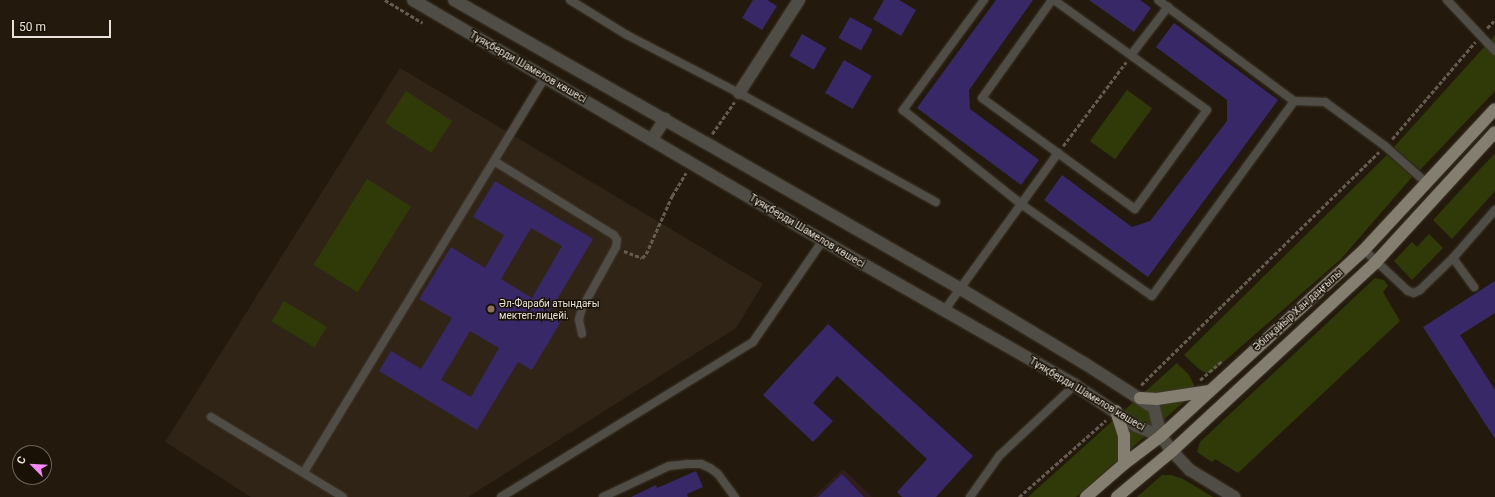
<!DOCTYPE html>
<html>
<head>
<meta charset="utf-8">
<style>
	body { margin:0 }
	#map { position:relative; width:1495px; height:497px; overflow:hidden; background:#231a0d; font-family:Roboto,sans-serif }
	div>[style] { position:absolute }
	.commercial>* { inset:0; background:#301d1e }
	.education>* { inset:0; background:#302416 }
	.green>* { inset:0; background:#303a09; transform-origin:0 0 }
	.building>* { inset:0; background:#382867; transform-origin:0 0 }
	.path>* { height:2.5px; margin-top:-1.25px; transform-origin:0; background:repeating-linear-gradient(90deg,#645c50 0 4px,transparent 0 6px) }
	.roads { filter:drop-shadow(0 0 1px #3f362a) drop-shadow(0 0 1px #3f362a) }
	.service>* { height:8px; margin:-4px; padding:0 4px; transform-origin:4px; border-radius:4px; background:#4f4d46 }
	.minor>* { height:12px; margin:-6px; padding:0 6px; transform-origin:6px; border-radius:6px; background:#4f4d46 }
	.tertiary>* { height:12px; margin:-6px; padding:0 6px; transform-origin:6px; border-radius:6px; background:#4f4d46 }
	.primary>* { height:12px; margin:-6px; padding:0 6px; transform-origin:6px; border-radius:6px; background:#837e70 }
	.dots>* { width:11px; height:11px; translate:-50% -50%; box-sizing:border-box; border:2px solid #191105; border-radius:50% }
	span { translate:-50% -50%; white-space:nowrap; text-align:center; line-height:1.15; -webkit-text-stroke:3px #191105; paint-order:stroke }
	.street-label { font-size:10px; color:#e8e2da }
	.poi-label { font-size:10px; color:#e8e2da }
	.left { translate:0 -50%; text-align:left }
	.north { position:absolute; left:12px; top:445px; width:40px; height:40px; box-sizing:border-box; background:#191105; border:1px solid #6c655a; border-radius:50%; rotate:294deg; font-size:11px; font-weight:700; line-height:16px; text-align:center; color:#e8e2da }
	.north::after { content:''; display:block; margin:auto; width:14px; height:18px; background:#f18af4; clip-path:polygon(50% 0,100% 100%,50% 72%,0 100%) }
	.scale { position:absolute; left:12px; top:20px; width:99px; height:18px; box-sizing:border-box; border:2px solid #e8e2da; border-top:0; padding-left:5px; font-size:12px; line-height:14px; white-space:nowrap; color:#e8e2da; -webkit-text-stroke:3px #191105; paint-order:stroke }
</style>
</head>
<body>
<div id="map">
	<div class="commercial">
		<div style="clip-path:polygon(843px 469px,872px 497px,813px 497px)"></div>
	</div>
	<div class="education">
		<div style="clip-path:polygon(400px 68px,763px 284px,736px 328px,468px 497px,251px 497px,165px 442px)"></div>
	</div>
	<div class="green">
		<div style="clip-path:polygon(1495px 35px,1495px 91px,1420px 170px,1394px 147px)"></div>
		<div style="left:1127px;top:90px;width:31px;height:63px;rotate:36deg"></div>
		<div style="left:406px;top:91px;width:55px;height:38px;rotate:33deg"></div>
		<div style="clip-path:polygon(1495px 153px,1495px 191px,1452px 239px,1433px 220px)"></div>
		<div style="clip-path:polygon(1387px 155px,1412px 177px,1341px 259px,1211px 373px,1206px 373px,1199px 369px,1184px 355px)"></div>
		<div style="left:367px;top:179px;width:52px;height:101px;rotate:32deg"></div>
		<div style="clip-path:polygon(1429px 234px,1443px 248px,1412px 280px,1394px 261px,1412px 242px,1417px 247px)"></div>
		<div style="clip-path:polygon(1375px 278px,1384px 280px,1388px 286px,1383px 292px,1400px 321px,1238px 473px,1215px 459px,1212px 462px,1197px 452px,1200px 442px)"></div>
		<div style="left:284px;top:301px;width:50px;height:24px;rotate:31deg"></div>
		<div style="clip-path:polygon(1177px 363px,1189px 375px,1194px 385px,1193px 394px,1076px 497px,1028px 497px)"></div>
		<div style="clip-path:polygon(1162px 475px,1171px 475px,1183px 479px,1213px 497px,1137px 497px)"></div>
	</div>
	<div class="building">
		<div style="clip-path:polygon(753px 0,767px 0,777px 6px,762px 30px,742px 18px)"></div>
		<div style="clip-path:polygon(884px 0,899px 0,916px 10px,901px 36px,873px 19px)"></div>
		<div style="clip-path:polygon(996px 0,1033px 0,969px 90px,970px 109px,1039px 160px,1021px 185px,917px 108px)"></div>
		<div style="clip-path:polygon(1089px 0,1140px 0,1151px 8px,1134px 32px)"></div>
		<div style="left:850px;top:17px;width:26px;height:24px;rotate:29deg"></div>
		<div style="clip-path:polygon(1174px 23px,1278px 100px,1148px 277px,1044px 200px,1062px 175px,1132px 227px,1150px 221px,1227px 121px,1227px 100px,1156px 47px)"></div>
		<div style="left:802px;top:34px;width:28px;height:25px;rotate:30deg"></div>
		<div style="left:844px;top:60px;width:32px;height:38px;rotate:30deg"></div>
		<div style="clip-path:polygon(evenodd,495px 181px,593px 239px,550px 311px,563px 318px,532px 370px,518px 362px,477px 430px,379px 371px,391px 351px,421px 369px,452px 318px,419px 299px,451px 247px,485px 268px,504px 235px,473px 217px,495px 181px,531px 228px,562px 246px,532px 298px,501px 279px,531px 228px,495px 181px,470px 331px,499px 348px,471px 397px,441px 380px,470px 331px)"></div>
		<div style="clip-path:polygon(1495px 281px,1495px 313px,1460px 335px,1495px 390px,1495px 439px,1423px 327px)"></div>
		<div style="clip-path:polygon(828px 324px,973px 456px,936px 497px,902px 497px,897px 492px,927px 459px,837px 376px,813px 403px,833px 421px,813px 442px,763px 395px)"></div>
		<div style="clip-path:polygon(696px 471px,703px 487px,687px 494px,688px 497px,631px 497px,656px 485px,657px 488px)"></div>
		<div style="clip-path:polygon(842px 474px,864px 497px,818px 497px)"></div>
	</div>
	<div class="path">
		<div style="left:385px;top:0;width:44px;rotate:31.2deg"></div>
		<div style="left:1487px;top:28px;width:11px;rotate:-45deg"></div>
		<div style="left:712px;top:134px;width:39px;rotate:-55deg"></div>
		<div style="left:1392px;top:139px;width:128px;rotate:-49.4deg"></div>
		<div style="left:1063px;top:146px;width:105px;rotate:-53.1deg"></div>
		<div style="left:624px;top:251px;width:19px;rotate:21deg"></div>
		<div style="left:642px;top:258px;width:6px;rotate:-45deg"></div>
		<div style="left:646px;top:254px;width:64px;rotate:-65.9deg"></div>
		<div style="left:672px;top:196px;width:27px;rotate:-59deg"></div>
		<div style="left:1200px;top:380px;width:29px;rotate:-41deg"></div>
		<div style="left:1141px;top:385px;width:333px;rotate:-44.4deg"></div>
		<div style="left:1019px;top:497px;width:116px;rotate:-41.5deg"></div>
	</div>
	<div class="roads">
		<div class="service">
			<div style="left:570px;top:0;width:67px;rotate:31.6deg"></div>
			<div style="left:627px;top:35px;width:126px;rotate:27.4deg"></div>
			<div style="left:739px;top:93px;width:225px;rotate:29deg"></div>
			<div style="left:984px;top:0;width:137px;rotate:126.4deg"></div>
			<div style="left:903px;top:110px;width:151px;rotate:38.5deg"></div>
			<div style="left:1021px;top:204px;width:160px;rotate:35.1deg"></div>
			<div style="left:1152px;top:296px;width:241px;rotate:-53.9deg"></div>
			<div style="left:1294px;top:101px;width:169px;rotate:-143.4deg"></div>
			<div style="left:1052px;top:0;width:120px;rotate:125.5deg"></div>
			<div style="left:982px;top:98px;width:189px;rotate:36deg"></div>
			<div style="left:1135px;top:209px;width:122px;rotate:-54deg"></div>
			<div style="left:1207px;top:110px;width:188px;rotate:-144.3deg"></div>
			<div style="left:1447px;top:0;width:70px;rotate:46.7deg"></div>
			<div style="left:1131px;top:55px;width:61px;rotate:-52.4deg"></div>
			<div style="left:1294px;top:101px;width:31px;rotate:2deg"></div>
			<div style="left:1325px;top:102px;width:74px;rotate:36.3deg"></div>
			<div style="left:1385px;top:146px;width:47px;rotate:41.5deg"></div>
			<div style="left:494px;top:161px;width:141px;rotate:31.7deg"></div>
			<div style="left:614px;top:235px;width:6px;rotate:59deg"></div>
			<div style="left:617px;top:240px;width:7px;rotate:98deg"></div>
			<div style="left:616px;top:247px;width:70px;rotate:119.1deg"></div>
			<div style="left:582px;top:308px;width:12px;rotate:104deg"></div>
			<div style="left:579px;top:320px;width:14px;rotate:78deg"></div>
			<div style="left:1364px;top:250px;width:60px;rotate:43deg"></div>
			<div style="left:1408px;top:291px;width:6px;rotate:18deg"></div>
			<div style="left:1414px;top:293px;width:7px;rotate:-27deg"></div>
			<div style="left:1420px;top:290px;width:46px;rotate:-44.1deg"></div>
			<div style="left:1453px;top:258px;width:64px;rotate:-48.8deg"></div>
			<div style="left:1453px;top:258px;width:36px;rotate:54deg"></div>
			<div style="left:944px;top:311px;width:195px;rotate:-54.2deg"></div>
			<div style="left:211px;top:417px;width:154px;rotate:31.2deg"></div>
			<div style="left:304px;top:472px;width:463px;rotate:-58.6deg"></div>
			<div style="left:501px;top:497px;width:296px;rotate:-31.6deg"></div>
			<div style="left:753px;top:342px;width:124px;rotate:-55.5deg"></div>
			<div style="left:603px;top:497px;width:73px;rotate:-25.2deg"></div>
			<div style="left:669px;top:466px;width:18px;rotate:-6deg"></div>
			<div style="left:687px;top:464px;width:14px"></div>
			<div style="left:701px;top:464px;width:10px;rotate:24deg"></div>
			<div style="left:710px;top:468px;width:10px;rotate:37deg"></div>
			<div style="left:718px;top:474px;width:29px;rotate:54deg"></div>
			<div style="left:970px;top:497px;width:50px;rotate:-54.7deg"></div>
			<div style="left:999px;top:456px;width:104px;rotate:-43.1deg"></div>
		</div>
		<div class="minor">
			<div style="left:739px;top:93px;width:111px;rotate:-57.2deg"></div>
			<div style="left:652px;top:139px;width:24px;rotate:-57deg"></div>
			<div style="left:1161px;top:436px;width:19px;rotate:54deg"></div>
		</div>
		<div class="tertiary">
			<div style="left:413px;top:0;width:514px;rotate:30.41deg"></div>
			<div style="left:856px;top:260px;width:252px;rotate:29.7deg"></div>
			<div style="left:1075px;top:385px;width:73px;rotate:33.9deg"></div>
			<div style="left:1136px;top:426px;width:27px;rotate:22deg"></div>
			<div style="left:454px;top:0;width:290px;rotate:29.6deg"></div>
			<div style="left:706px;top:143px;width:292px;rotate:29.8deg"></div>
			<div style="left:959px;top:288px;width:146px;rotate:31deg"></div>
			<div style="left:1084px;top:363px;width:83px;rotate:32.7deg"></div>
			<div style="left:1154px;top:408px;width:29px;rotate:76deg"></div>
			<div style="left:1172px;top:451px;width:26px;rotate:47deg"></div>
			<div style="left:1190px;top:470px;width:52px;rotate:31.5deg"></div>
		</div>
		<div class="primary">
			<div style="left:1140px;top:398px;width:17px;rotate:3deg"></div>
			<div style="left:1157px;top:399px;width:53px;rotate:-8.7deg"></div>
			<div style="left:1116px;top:411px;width:25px;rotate:72deg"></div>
			<div style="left:1124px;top:435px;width:29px;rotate:90deg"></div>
			<div style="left:1086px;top:497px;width:50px;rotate:-41deg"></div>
			<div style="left:1124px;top:464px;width:46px;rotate:-37.1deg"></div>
			<div style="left:1161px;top:436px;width:275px;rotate:-42.5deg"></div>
			<div style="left:1364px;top:250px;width:192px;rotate:-47.1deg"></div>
			<div style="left:1117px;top:497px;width:72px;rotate:-39.9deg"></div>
			<div style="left:1172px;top:451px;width:278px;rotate:-42.8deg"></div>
			<div style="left:1376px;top:262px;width:176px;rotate:-47.5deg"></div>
		</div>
	</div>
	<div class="dots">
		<div style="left:491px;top:309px;background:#8d6e63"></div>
	</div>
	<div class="street-label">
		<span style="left:528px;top:67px;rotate:30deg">Тұяқберди Шамелов көшесі</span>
		<span style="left:807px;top:231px;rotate:31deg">Тұяқберди Шамелов көшесі</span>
		<span style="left:1298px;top:310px;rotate:-42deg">Әбілқайыр Хан даңғылы</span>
		<span style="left:1087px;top:394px;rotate:31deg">Тұяқберди Шамелов көшесі</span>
	</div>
	<div class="poi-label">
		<span class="left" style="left:499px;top:309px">Әл-Фараби атындағы<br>мектеп-лицейі.</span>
	</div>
	<div class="north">С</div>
	<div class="scale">50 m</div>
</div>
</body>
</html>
